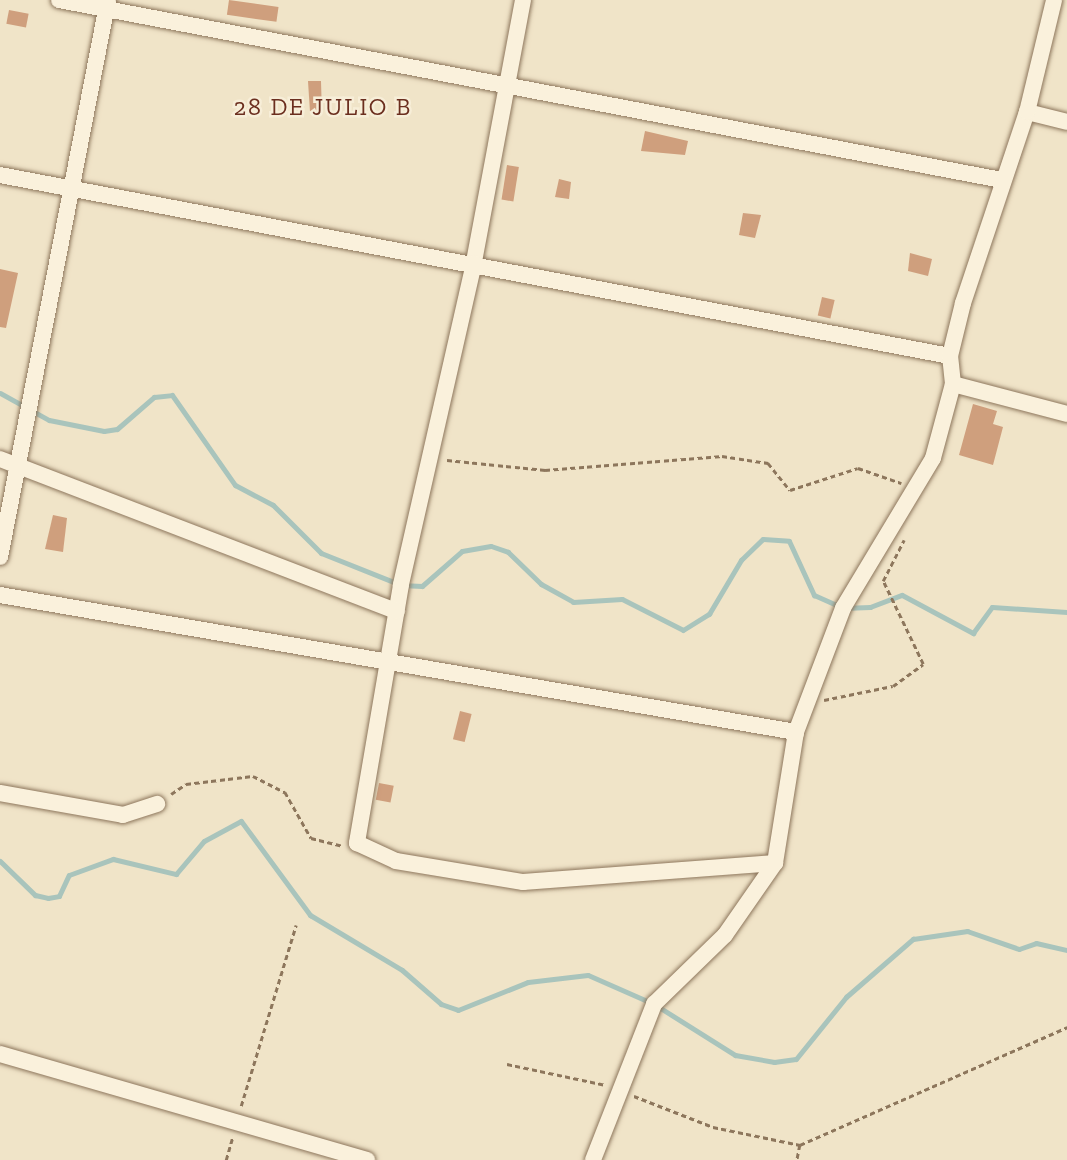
<!DOCTYPE html>
<html>
<head>
<meta charset="utf-8">
<style>
	body { margin:0 }
	#map { position:relative; width:1067px; height:1160px; overflow:hidden; background:#f0e4c8; font-family:"Zilla Slab",serif }
	div>[style] { position:absolute }
	.stream>* { height:5px; margin:-2.5px; padding:0 2.5px; transform-origin:2.5px; border-radius:2.5px; background:#a9c4bc }
	.building>* { inset:0; background:#cf9f7d; transform-origin:0 0 }
	.path>* { height:2.5px; margin-top:-1.25px; transform-origin:0; background:repeating-linear-gradient(90deg,#8d765c 0 5px,transparent 0 8.5px) }
	.roads { filter:drop-shadow(0 0 2px #8d765c) drop-shadow(0 0 2px #8d765c) }
	.minor>* { height:16px; margin:-8px; padding:0 8px; transform-origin:8px; border-radius:8px; background:#faf1dc }
	span { translate:-50% -50%; white-space:nowrap; text-align:center; line-height:1.15; -webkit-text-stroke:5px #f7eed8; paint-order:stroke }
	.neighbourhood-label { font-size:24px; color:#6b2e1e; letter-spacing:2px }
</style>
</head>
<body>
<div id="map">
	<div class="stream">
		<div style="left:0;top:393px;width:56px;rotate:28.9deg"></div>
		<div style="left:49px;top:420px;width:56px;rotate:11.3deg"></div>
		<div style="left:104px;top:431px;width:13px;rotate:-9deg"></div>
		<div style="left:117px;top:429px;width:49px;rotate:-40.9deg"></div>
		<div style="left:154px;top:397px;width:18px;rotate:-6deg"></div>
		<div style="left:172px;top:395px;width:110px;rotate:55deg"></div>
		<div style="left:235px;top:485px;width:43px;rotate:27.8deg"></div>
		<div style="left:273px;top:505px;width:68px;rotate:45deg"></div>
		<div style="left:321px;top:553px;width:86px;rotate:21.8deg"></div>
		<div style="left:401px;top:585px;width:21px;rotate:3deg"></div>
		<div style="left:422px;top:586px;width:53px;rotate:-41.2deg"></div>
		<div style="left:462px;top:551px;width:29px;rotate:-10deg"></div>
		<div style="left:491px;top:546px;width:18px;rotate:19deg"></div>
		<div style="left:508px;top:552px;width:46px;rotate:44.1deg"></div>
		<div style="left:541px;top:584px;width:37px;rotate:29deg"></div>
		<div style="left:573px;top:602px;width:49px;rotate:-3.5deg"></div>
		<div style="left:622px;top:599px;width:68px;rotate:26.9deg"></div>
		<div style="left:683px;top:630px;width:31px;rotate:-32deg"></div>
		<div style="left:709px;top:614px;width:63px;rotate:-59.3deg"></div>
		<div style="left:741px;top:560px;width:30px;rotate:-44deg"></div>
		<div style="left:763px;top:539px;width:26px;rotate:4deg"></div>
		<div style="left:789px;top:541px;width:60px;rotate:65.2deg"></div>
		<div style="left:814px;top:595px;width:32px;rotate:24deg"></div>
		<div style="left:843px;top:608px;width:27px;rotate:-2deg"></div>
		<div style="left:870px;top:607px;width:34px;rotate:-21deg"></div>
		<div style="left:902px;top:595px;width:81px;rotate:28.2deg"></div>
		<div style="left:973px;top:633px;width:32px;rotate:-54deg"></div>
		<div style="left:992px;top:607px;width:75px;rotate:3.8deg"></div>
		<div style="left:0;top:861px;width:49px;rotate:44.2deg"></div>
		<div style="left:35px;top:895px;width:13px;rotate:13deg"></div>
		<div style="left:48px;top:898px;width:11px;rotate:-10deg"></div>
		<div style="left:59px;top:896px;width:23px;rotate:-65deg"></div>
		<div style="left:69px;top:875px;width:47px;rotate:-20deg"></div>
		<div style="left:113px;top:859px;width:65px;rotate:13.4deg"></div>
		<div style="left:176px;top:874px;width:43px;rotate:-49.7deg"></div>
		<div style="left:204px;top:841px;width:42px;rotate:-28.4deg"></div>
		<div style="left:241px;top:821px;width:117px;rotate:53.7deg"></div>
		<div style="left:310px;top:915px;width:107px;rotate:30.9deg"></div>
		<div style="left:402px;top:970px;width:52px;rotate:41.1deg"></div>
		<div style="left:441px;top:1004px;width:18px;rotate:19deg"></div>
		<div style="left:458px;top:1010px;width:75px;rotate:-21.8deg"></div>
		<div style="left:528px;top:982px;width:60px;rotate:-6.7deg"></div>
		<div style="left:588px;top:975px;width:72px;rotate:23.7deg"></div>
		<div style="left:654px;top:1004px;width:96px;rotate:32.2deg"></div>
		<div style="left:735px;top:1055px;width:40px;rotate:10deg"></div>
		<div style="left:774px;top:1062px;width:22px;rotate:-8deg"></div>
		<div style="left:796px;top:1059px;width:80px;rotate:-51.1deg"></div>
		<div style="left:846px;top:997px;width:89px;rotate:-40.9deg"></div>
		<div style="left:913px;top:939px;width:55px;rotate:-8.4deg"></div>
		<div style="left:967px;top:931px;width:55px;rotate:19.1deg"></div>
		<div style="left:1019px;top:949px;width:18px;rotate:-19deg"></div>
		<div style="left:1036px;top:943px;width:32px;rotate:13deg"></div>
	</div>
	<div class="building">
		<div style="left:229px;top:0;width:50px;height:15px;rotate:8deg"></div>
		<div style="left:9px;top:10px;width:20px;height:14px;rotate:11deg"></div>
		<div style="clip-path:polygon(308px 81px,321px 81px,322px 114px,310px 112px)"></div>
		<div style="clip-path:polygon(645px 131px,688px 141px,685px 155px,641px 151px)"></div>
		<div style="left:507px;top:165px;width:12px;height:35px;rotate:9deg"></div>
		<div style="clip-path:polygon(559px 179px,571px 182px,569px 199px,555px 197px)"></div>
		<div style="clip-path:polygon(743px 213px,761px 215px,755px 238px,739px 235px)"></div>
		<div style="clip-path:polygon(910px 253px,932px 259px,928px 276px,908px 271px)"></div>
		<div style="clip-path:polygon(0 269px,18px 273px,6px 328px,0 327px)"></div>
		<div style="left:822px;top:297px;width:13px;height:19px;rotate:13deg"></div>
		<div style="clip-path:polygon(973px 404px,997px 411px,993px 424px,1003px 427px,993px 465px,959px 455px)"></div>
		<div style="clip-path:polygon(53px 515px,67px 518px,63px 552px,45px 549px)"></div>
		<div style="left:460px;top:711px;width:12px;height:29px;rotate:14deg"></div>
		<div style="left:379px;top:783px;width:15px;height:17px;rotate:11deg"></div>
	</div>
	<div class="path">
		<div style="left:447px;top:460px;width:99px;rotate:5.8deg"></div>
		<div style="left:545px;top:470px;width:178px;rotate:-4.5deg"></div>
		<div style="left:722px;top:456px;width:47px;rotate:8.7deg"></div>
		<div style="left:768px;top:463px;width:35px;rotate:51deg"></div>
		<div style="left:790px;top:490px;width:71px;rotate:-17.9deg"></div>
		<div style="left:858px;top:468px;width:46px;rotate:19.2deg"></div>
		<div style="left:824px;top:700px;width:70px;rotate:-11.5deg"></div>
		<div style="left:893px;top:686px;width:37px;rotate:-36deg"></div>
		<div style="left:923px;top:664px;width:92px;rotate:-115.7deg"></div>
		<div style="left:883px;top:581px;width:46px;rotate:-62.9deg"></div>
		<div style="left:171px;top:794px;width:18px;rotate:-34deg"></div>
		<div style="left:186px;top:784px;width:67px;rotate:-6.8deg"></div>
		<div style="left:253px;top:776px;width:36px;rotate:27deg"></div>
		<div style="left:285px;top:792px;width:53px;rotate:60.5deg"></div>
		<div style="left:311px;top:838px;width:32px;rotate:14deg"></div>
		<div style="left:507px;top:1064px;width:101px;rotate:12deg"></div>
		<div style="left:634px;top:1096px;width:85px;rotate:21.4deg"></div>
		<div style="left:713px;top:1127px;width:89px;rotate:11.7deg"></div>
		<div style="left:800px;top:1145px;width:15px;rotate:101deg"></div>
		<div style="left:241px;top:1106px;width:189px;rotate:-73.1deg"></div>
		<div style="left:800px;top:1145px;width:292px;rotate:-23.8deg"></div>
		<div style="left:226px;top:1160px;width:25px;rotate:-74deg"></div>
	</div>
	<div class="roads">
		<div class="minor">
			<div style="left:59px;top:0;width:960px;rotate:10.81deg"></div>
			<div style="left:523px;top:0;width:268px;rotate:100.6deg"></div>
			<div style="left:474px;top:263px;width:330px;rotate:102.8deg"></div>
			<div style="left:401px;top:585px;width:262px;rotate:99.7deg"></div>
			<div style="left:357px;top:843px;width:43px;rotate:24.8deg"></div>
			<div style="left:396px;top:861px;width:129px;rotate:9.4deg"></div>
			<div style="left:523px;top:882px;width:253px;rotate:-4.3deg"></div>
			<div style="left:1027px;top:112px;width:41px;rotate:14deg"></div>
			<div style="left:0;top:175px;width:967px;rotate:10.79deg"></div>
			<div style="left:953px;top:384px;width:118px;rotate:14.7deg"></div>
			<div style="left:0;top:459px;width:425px;rotate:21deg"></div>
			<div style="left:0;top:557px;width:567px;rotate:-79.03deg"></div>
			<div style="left:0;top:595px;width:808px;rotate:9.77deg"></div>
			<div style="left:0;top:793px;width:125px;rotate:10.1deg"></div>
			<div style="left:123px;top:815px;width:36px;rotate:-18deg"></div>
			<div style="left:0;top:1054px;width:382px;rotate:16.1deg"></div>
			<div style="left:593px;top:1160px;width:168px;rotate:-68.6deg"></div>
			<div style="left:654px;top:1004px;width:99px;rotate:-44.2deg"></div>
			<div style="left:725px;top:935px;width:88px;rotate:-55.2deg"></div>
			<div style="left:775px;top:863px;width:133px;rotate:-80.9deg"></div>
			<div style="left:796px;top:732px;width:133px;rotate:-69.2deg"></div>
			<div style="left:843px;top:608px;width:175px;rotate:-59deg"></div>
			<div style="left:933px;top:458px;width:77px;rotate:-74.9deg"></div>
			<div style="left:953px;top:384px;width:28px;rotate:-96deg"></div>
			<div style="left:950px;top:356px;width:55px;rotate:-76.2deg"></div>
			<div style="left:963px;top:303px;width:201px;rotate:-71.5deg"></div>
			<div style="left:1027px;top:112px;width:115px;rotate:-76.4deg"></div>
		</div>
	</div>
	<div class="neighbourhood-label">
		<span style="left:323px;top:107px">28 DE JULIO B</span>
	</div>
</div>
</body>
</html>
